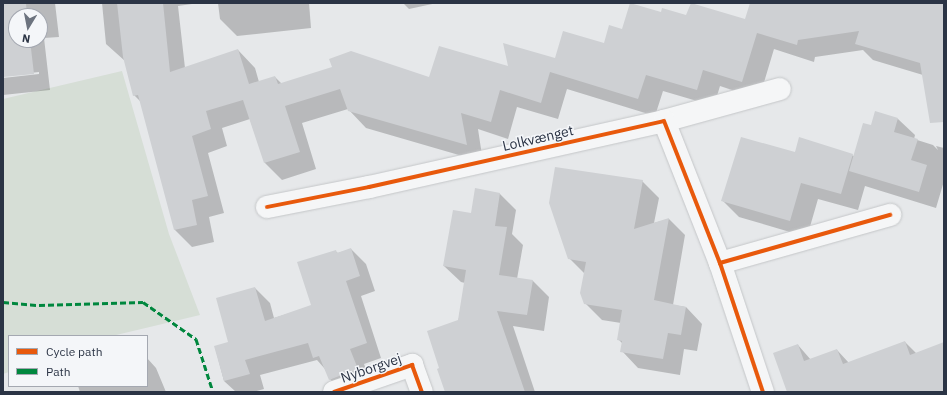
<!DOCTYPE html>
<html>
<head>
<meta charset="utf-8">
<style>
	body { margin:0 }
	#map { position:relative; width:947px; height:395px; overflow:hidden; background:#e6e8ea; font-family:"IBM Plex Sans",sans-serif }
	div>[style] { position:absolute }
	.green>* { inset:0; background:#d6ded6 }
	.shadow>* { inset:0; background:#0003 }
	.building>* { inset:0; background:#ced0d3 }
	.roads { filter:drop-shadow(0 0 1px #c4c6c8) drop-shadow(0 0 1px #c4c6c8) }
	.minor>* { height:22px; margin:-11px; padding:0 11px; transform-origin:11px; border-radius:11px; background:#f5f6f7 }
	.quiet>* { height:3px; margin-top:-1.5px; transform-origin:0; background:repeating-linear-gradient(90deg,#00873e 0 6px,transparent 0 9px) }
	.cycleway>* { height:4px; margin:-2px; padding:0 2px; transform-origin:2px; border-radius:2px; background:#e8590c }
	span { translate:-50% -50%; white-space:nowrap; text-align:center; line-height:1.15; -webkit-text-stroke:3px #f4f6f9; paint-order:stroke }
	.street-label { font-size:14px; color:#2b3445 }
	.frame { position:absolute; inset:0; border:4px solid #2b3445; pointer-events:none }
	.legend { position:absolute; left:8px; top:335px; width:140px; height:52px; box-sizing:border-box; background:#f4f6f9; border:1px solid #a4a8b1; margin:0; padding:5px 7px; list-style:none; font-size:12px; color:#2b3445 }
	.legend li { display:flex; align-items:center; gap:8px; height:20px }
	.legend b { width:20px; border:1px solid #a4a8b1 }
	.north { position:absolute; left:8px; top:8px; width:40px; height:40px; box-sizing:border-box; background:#f4f6f9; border:1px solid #a4a8b1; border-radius:50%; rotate:190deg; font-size:11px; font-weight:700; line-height:16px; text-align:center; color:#2b3445 }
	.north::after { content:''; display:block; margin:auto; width:14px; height:18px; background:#6c737f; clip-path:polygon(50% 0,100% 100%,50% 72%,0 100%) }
</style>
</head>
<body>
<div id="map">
	<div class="green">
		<div style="clip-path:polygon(122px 71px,169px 234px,200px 315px,112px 336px,9px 336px,9px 372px,3px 374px,3px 99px)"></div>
	</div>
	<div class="shadow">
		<div style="clip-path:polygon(evenodd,3px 3px,55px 3px,59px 37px,44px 38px,50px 90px,3px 95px,3px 78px,39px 74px,39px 72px,3px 76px,3px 3px,16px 16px,40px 16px,40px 40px,16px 40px,16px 16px)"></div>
		<div style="clip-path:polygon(102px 3px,192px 3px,192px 4px,178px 6px,185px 68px,238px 50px,255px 68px,259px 82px,275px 77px,282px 84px,430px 79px,510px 68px,555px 59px,605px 44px,623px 31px,661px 13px,746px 21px,751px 3px,944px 3px,944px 107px,923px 75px,873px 60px,863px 50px,815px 57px,814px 62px,774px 49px,759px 99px,720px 86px,714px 106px,663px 91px,655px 116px,567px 89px,558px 119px,517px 107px,508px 139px,478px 129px,483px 162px,366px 128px,348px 109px,302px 123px,316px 169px,282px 180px,265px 163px,250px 119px,222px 128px,227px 146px,208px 153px,224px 213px,209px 217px,214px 242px,192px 247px,175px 230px,141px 102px,134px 95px,125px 61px,106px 44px)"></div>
		<div style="clip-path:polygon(218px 3px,309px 3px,311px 28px,237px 36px,220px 19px)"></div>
		<div style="clip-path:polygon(403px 3px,437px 3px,409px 9px)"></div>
		<div style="clip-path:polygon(898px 119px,915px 135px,914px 139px,933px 145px,938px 150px,936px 146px,944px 148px,944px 181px,936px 208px,865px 186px,858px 210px,818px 199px,807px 237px,739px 217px,722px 200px,795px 154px,800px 138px,854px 156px,872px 126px)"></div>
		<div style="clip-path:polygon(642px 181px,659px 198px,654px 223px,669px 219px,685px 235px,673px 305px,686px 307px,702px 324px,697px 351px,684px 349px,680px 375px,638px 368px,622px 351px,623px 344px,618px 339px,621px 323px,602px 320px,585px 303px,585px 274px,569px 258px)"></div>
		<div style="clip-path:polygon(476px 190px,500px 194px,516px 210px,512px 234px,523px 245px,517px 279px,533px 281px,549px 297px,544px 331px,513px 326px,535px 392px,446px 392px,465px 283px,461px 282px,444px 266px,472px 214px)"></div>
		<div style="clip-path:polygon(351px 249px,366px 264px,375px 291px,361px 296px,381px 358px,364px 364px,372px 384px,342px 392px,330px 379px,325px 369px,317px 360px,260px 375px,264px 389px,253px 392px,236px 392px,224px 381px,215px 347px,230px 343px,255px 288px,270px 303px,274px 318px,313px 306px,335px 251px,338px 253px)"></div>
		<div style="clip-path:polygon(905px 342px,917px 354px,944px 343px,944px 392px,789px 392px,798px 345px,811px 360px,837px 350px,849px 363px)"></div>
		<div style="clip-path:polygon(147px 358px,156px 368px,166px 392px,80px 392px,78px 386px,147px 386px)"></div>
	</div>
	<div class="building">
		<div style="clip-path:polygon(3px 3px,26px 3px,27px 16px,16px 16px,16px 40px,30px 40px,34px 74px,3px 77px)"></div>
		<div style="clip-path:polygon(117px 3px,163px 3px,170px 72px,238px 49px,249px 84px,275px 76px,278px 84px,332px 67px,329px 59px,351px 51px,429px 77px,439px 46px,508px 66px,503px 43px,555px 58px,563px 31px,604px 43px,609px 25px,622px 29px,630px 3px,661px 12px,662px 8px,686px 15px,691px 3px,745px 19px,750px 3px,944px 3px,944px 122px,930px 123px,920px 63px,855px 44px,859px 31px,798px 40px,797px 45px,757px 33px,742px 82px,703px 70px,697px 90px,646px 75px,638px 99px,550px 72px,541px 103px,500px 90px,491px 122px,461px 113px,467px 145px,348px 111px,340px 89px,285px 106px,300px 152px,264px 163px,243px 100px,206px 111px,211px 129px,192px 136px,208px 196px,192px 200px,197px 225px,174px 230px,138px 95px,133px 96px,123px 57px)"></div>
		<div style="clip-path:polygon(875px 111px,898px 118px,894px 132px,918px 139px,911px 160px,927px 165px,919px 192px,849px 171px,863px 123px,871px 125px)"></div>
		<div style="clip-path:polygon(741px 137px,795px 152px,799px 137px,853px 154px,841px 194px,801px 183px,790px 221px,721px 201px)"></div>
		<div style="clip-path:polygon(555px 167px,643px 180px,634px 229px,669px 218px,654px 300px,686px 307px,681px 335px,668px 333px,663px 359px,620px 352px,622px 341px,617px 340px,622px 310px,584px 304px,580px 293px,586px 262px,568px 259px,549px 203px)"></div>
		<div style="clip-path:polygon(475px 188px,500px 193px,495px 226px,507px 227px,499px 275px,533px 280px,527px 315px,497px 311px,525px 392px,445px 392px,437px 369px,439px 368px,427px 331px,458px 320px,466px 270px,443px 266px,453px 210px,471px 213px)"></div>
		<div style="clip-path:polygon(351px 248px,360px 276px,346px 281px,367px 343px,350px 349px,358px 369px,329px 380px,319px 356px,313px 358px,308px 343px,245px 360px,250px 374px,224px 381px,214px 346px,228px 342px,216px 298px,255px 287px,265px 321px,311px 305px,297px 262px,336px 250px,337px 253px)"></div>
		<div style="clip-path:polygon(905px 341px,910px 355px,944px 342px,944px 392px,787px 392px,773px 353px,798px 344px,804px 361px,837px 349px,843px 364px)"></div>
	</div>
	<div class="roads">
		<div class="minor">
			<div style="left:664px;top:121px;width:120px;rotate:-15.4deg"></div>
			<div style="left:267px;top:207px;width:104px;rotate:-11.1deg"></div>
			<div style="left:369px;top:187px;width:302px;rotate:-12.6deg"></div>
			<div style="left:664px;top:121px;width:153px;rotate:68.5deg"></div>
			<div style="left:720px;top:263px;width:136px;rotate:71.6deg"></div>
			<div style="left:720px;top:263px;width:177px;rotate:-15.8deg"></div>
			<div style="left:334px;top:392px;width:83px;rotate:-19.1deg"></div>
			<div style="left:412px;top:365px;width:29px;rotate:70deg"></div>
		</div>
	</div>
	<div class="quiet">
		<div style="left:3px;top:302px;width:36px;rotate:5deg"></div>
		<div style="left:39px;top:305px;width:104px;rotate:-1.7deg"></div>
		<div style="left:143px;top:302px;width:65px;rotate:34.9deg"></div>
		<div style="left:196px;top:339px;width:56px;rotate:72.2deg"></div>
	</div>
	<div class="cycleway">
		<div style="left:267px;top:207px;width:104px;rotate:-11.1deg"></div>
		<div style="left:369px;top:187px;width:302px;rotate:-12.6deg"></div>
		<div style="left:664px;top:121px;width:153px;rotate:68.5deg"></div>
		<div style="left:720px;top:263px;width:136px;rotate:71.6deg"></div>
		<div style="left:720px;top:263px;width:177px;rotate:-15.8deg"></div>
		<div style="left:334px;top:392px;width:83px;rotate:-19.1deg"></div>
		<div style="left:412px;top:365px;width:29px;rotate:70deg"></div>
	</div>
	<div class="street-label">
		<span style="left:538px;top:138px;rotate:-13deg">Lolkvænget</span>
		<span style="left:371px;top:368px;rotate:-19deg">Nyborgvej</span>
	</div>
	<div class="frame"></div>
	<ul class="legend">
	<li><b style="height:5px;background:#e8590c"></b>Cycle path</li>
	<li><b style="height:5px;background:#00873e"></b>Path</li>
	</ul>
	<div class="north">N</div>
</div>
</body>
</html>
